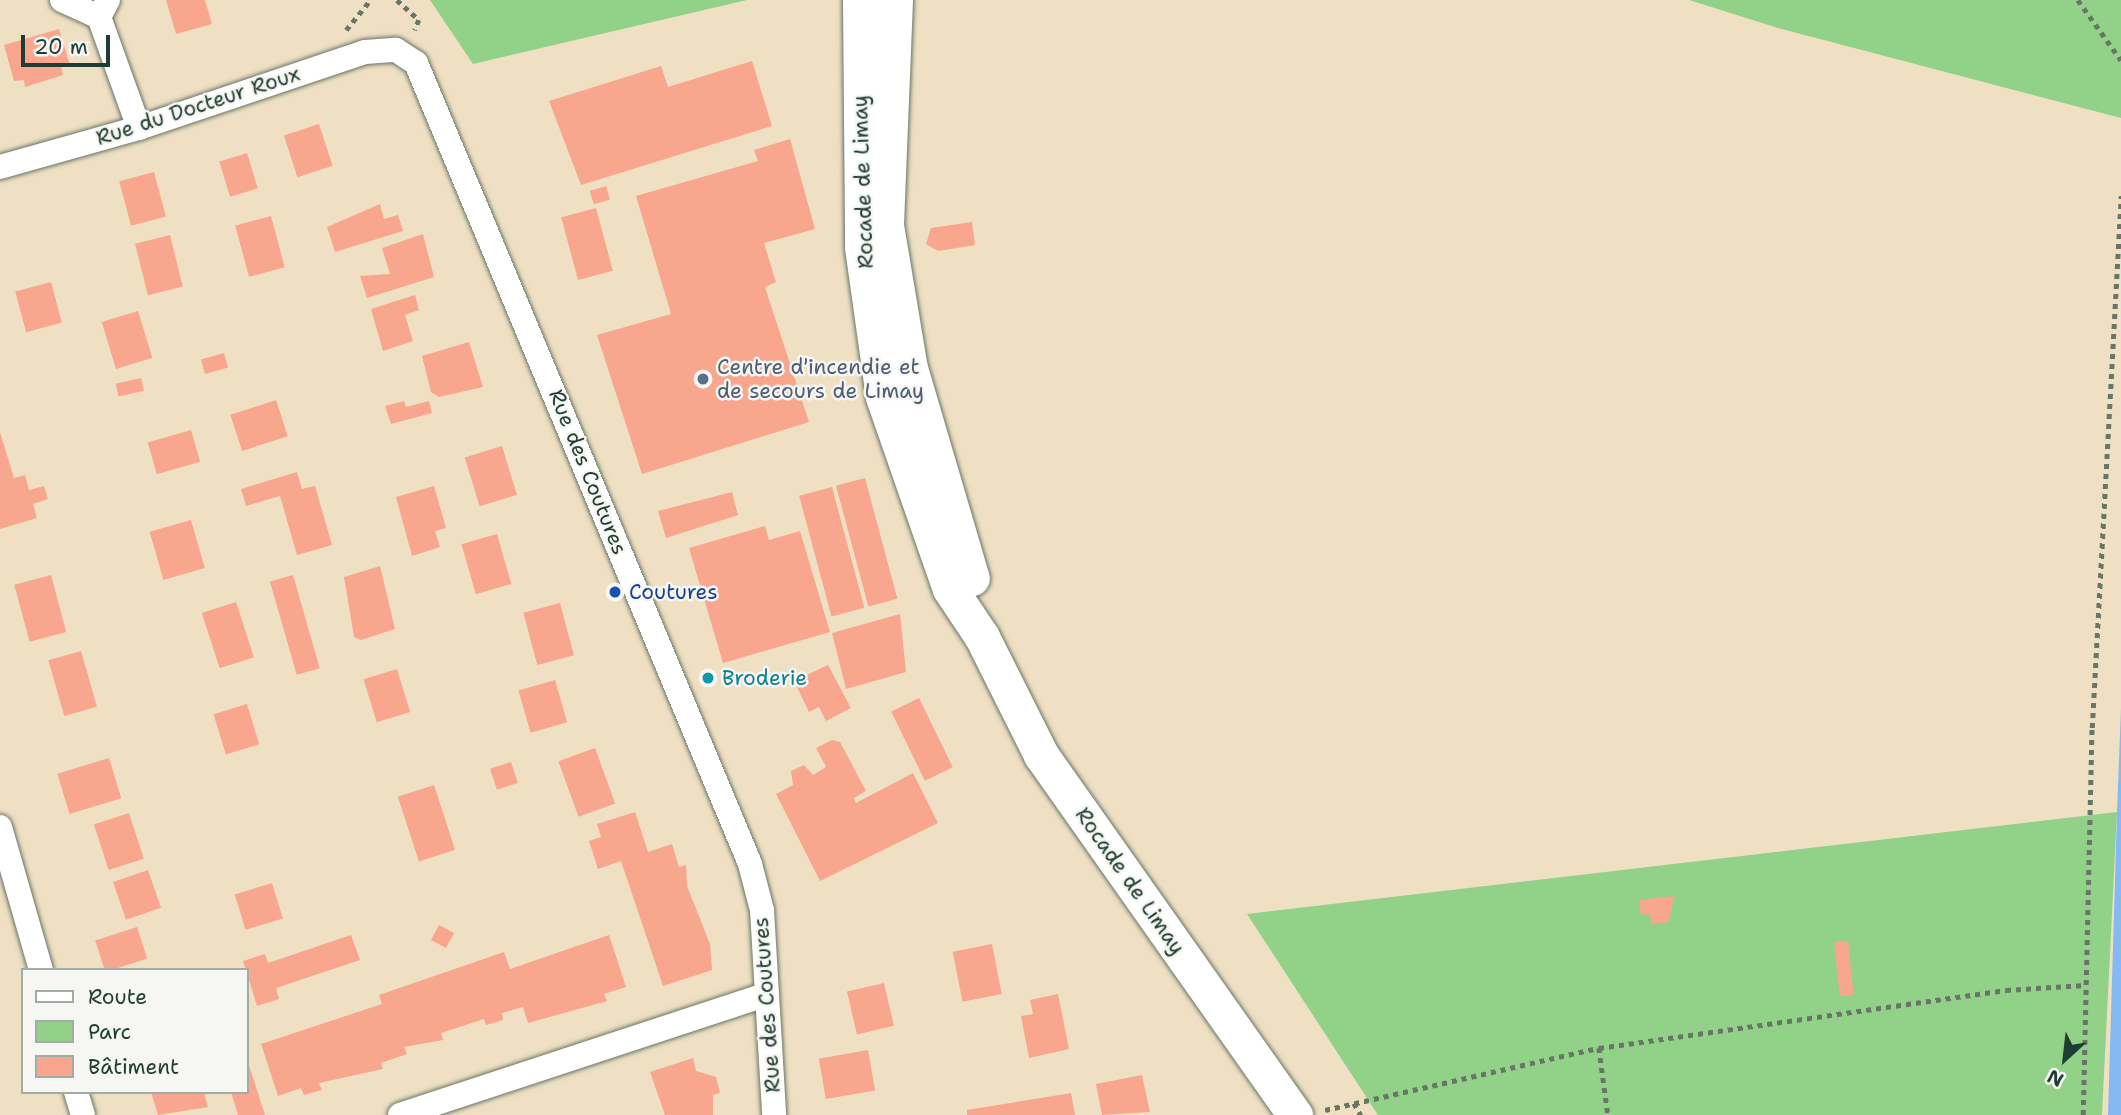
<!DOCTYPE html>
<html>
<head>
<meta charset="utf-8">
<style>
	body { margin:0 }
	#map { position:relative; width:2121px; height:1115px; overflow:hidden; background:#efe0c3; font-family:"Shantell Sans",sans-serif }
	div>[style] { position:absolute }
	.green>* { inset:0; background:#92d188 }
	.water>* { inset:0; background:#85b9f3 }
	.building>* { inset:0; background:#f8a68e; transform-origin:0 0 }
	.path>* { height:4.5px; margin-top:-2.25px; transform-origin:0; background:repeating-linear-gradient(90deg,#687666 0 5px,transparent 0 10px) }
	.roads { filter:drop-shadow(0 0 2px #687666) drop-shadow(0 0 2px #687666) }
	.minor>* { height:24px; margin:-12px; padding:0 12px; transform-origin:12px; border-radius:12px; background:#fff }
	.secondary>* { height:35px; margin:-17.5px; padding:0 17.5px; transform-origin:17.5px; border-radius:17.5px; background:#fff }
	.dots>* { width:19px; height:19px; translate:-50% -50%; box-sizing:border-box; border:4px solid #f6f6f2; border-radius:50% }
	span { translate:-50% -50%; white-space:nowrap; text-align:center; line-height:1.15; -webkit-text-stroke:5px #f6f6f2; paint-order:stroke }
	.street-label { font-size:21px; color:#1f3d34 }
	.service-label { font-size:21px; color:#4e5e75 }
	.left { translate:0 -50%; text-align:left }
	.transit-label { font-size:21px; color:#164399 }
	.culture-label { font-size:21px; color:#0d838f }
	.legend { position:absolute; left:21px; top:968px; width:228px; height:126px; box-sizing:border-box; background:#f6f6f2; border:2px solid #a0aca6; margin:0; padding:9px 12px; list-style:none; font-size:21px; color:#1f3d34 }
	.legend li { display:flex; align-items:center; gap:14px; height:35px }
	.legend b { width:35px; border:2px solid #a0aca6 }
	.north { position:absolute; left:2030px; top:1024px; width:70px; height:70px; -webkit-text-stroke:5px #f6f6f2; paint-order:stroke; rotate:207deg; font-size:19px; font-weight:700; line-height:28px; text-align:center; color:#1f3d34 }
	.north::after { content:''; display:block; margin:auto; width:24px; height:32px; background:#1f3d34; clip-path:polygon(50% 0,100% 100%,50% 72%,0 100%) }
	.scale { position:absolute; left:21px; top:35px; width:89px; height:32px; box-sizing:border-box; border:4px solid #1f3d34; border-top:0; padding-left:9px; font-size:21px; line-height:24px; white-space:nowrap; color:#1f3d34; -webkit-text-stroke:5px #f6f6f2; paint-order:stroke }
</style>
</head>
<body>
<div id="map">
	<div class="green">
		<div style="clip-path:polygon(430px 0,747px 0,473px 64px)"></div>
		<div style="clip-path:polygon(1689px 0,2121px 0,2121px 118px,1778px 28px)"></div>
		<div style="clip-path:polygon(2117px 812px,2102px 1115px,1378px 1115px,1247px 914px)"></div>
	</div>
	<div class="water">
		<div style="clip-path:polygon(2121px 708px,2121px 1115px,2108px 1115px,2117px 812px)"></div>
	</div>
	<div class="building">
		<div style="clip-path:polygon(166px 0,205px 0,212px 24px,176px 34px)"></div>
		<div style="clip-path:polygon(59px 29px,70px 65px,61px 67px,63px 75px,25px 87px,24px 80px,14px 81px,4px 45px)"></div>
		<div style="clip-path:polygon(752px 61px,772px 126px,581px 185px,549px 101px,661px 66px,668px 87px)"></div>
		<div style="left:319px;top:124px;width:44px;height:37px;rotate:72deg"></div>
		<div style="clip-path:polygon(790px 139px,815px 229px,764px 243px,776px 282px,765px 287px,809px 422px,642px 474px,597px 335px,671px 314px,636px 196px,758px 161px,754px 150px)"></div>
		<div style="left:247px;top:153px;width:37px;height:29px;rotate:73deg"></div>
		<div style="left:154px;top:172px;width:46px;height:36px;rotate:75deg"></div>
		<div style="left:606px;top:186px;width:14px;height:17px;rotate:73deg"></div>
		<div style="clip-path:polygon(380px 204px,384px 219px,398px 215px,403px 231px,335px 252px,327px 227px)"></div>
		<div style="left:596px;top:208px;width:65px;height:36px;rotate:75deg"></div>
		<div style="left:271px;top:216px;width:53px;height:37px;rotate:75deg"></div>
		<div style="clip-path:polygon(972px 222px,975px 245px,938px 251px,926px 244px,931px 228px)"></div>
		<div style="clip-path:polygon(423px 234px,434px 277px,367px 298px,360px 276px,390px 274px,382px 248px)"></div>
		<div style="left:170px;top:235px;width:53px;height:36px;rotate:76deg"></div>
		<div style="left:51px;top:282px;width:42px;height:37px;rotate:75deg"></div>
		<div style="clip-path:polygon(415px 295px,419px 310px,405px 315px,413px 341px,383px 351px,371px 309px)"></div>
		<div style="left:138px;top:311px;width:49px;height:38px;rotate:73deg"></div>
		<div style="clip-path:polygon(469px 342px,483px 387px,439px 397px,431px 392px,422px 356px)"></div>
		<div style="left:224px;top:353px;width:15px;height:24px;rotate:74deg"></div>
		<div style="left:141px;top:378px;width:13px;height:26px;rotate:77deg"></div>
		<div style="left:276px;top:400px;width:38px;height:48px;rotate:72deg"></div>
		<div style="clip-path:polygon(404px 401px,406px 407px,429px 401px,432px 413px,391px 424px,385px 406px)"></div>
		<div style="left:191px;top:430px;width:33px;height:45px;rotate:74deg"></div>
		<div style="clip-path:polygon(0 432px,14px 478px,25px 475px,29px 490px,44px 486px,48px 499px,33px 504px,37px 518px,0 529px)"></div>
		<div style="left:502px;top:446px;width:51px;height:39px;rotate:73deg"></div>
		<div style="clip-path:polygon(297px 472px,302px 489px,315px 486px,332px 545px,297px 555px,280px 496px,246px 506px,241px 489px)"></div>
		<div style="left:865px;top:478px;width:125px;height:30px;rotate:75deg"></div>
		<div style="clip-path:polygon(434px 486px,446px 528px,435px 531px,440px 547px,412px 556px,396px 497px)"></div>
		<div style="left:832px;top:487px;width:125px;height:34px;rotate:75deg"></div>
		<div style="clip-path:polygon(732px 492px,738px 515px,666px 538px,658px 511px)"></div>
		<div style="left:191px;top:520px;width:50px;height:43px;rotate:74deg"></div>
		<div style="clip-path:polygon(765px 526px,769px 540px,800px 531px,830px 632px,723px 663px,689px 548px)"></div>
		<div style="left:497px;top:534px;width:52px;height:37px;rotate:74deg"></div>
		<div style="clip-path:polygon(380px 566px,395px 629px,361px 640px,354px 637px,344px 577px)"></div>
		<div style="left:51px;top:575px;width:59px;height:38px;rotate:75deg"></div>
		<div style="left:293px;top:575px;width:97px;height:24px;rotate:74deg"></div>
		<div style="left:236px;top:602px;width:58px;height:36px;rotate:72deg"></div>
		<div style="left:560px;top:603px;width:54px;height:38px;rotate:75deg"></div>
		<div style="clip-path:polygon(900px 614px,906px 672px,846px 689px,832px 633px)"></div>
		<div style="left:81px;top:651px;width:58px;height:34px;rotate:74deg"></div>
		<div style="clip-path:polygon(828px 665px,851px 708px,826px 721px,819px 707px,809px 712px,794px 681px)"></div>
		<div style="left:397px;top:669px;width:45px;height:35px;rotate:73deg"></div>
		<div style="clip-path:polygon(710px 670px,716px 683px,707px 688px,701px 673px)"></div>
		<div style="left:555px;top:680px;width:44px;height:38px;rotate:74deg"></div>
		<div style="left:919px;top:698px;width:77px;height:31px;rotate:64deg"></div>
		<div style="left:247px;top:704px;width:42px;height:35px;rotate:73deg"></div>
		<div style="clip-path:polygon(832px 740px,840px 742px,866px 791px,854px 798px,856px 803px,913px 773px,938px 823px,820px 881px,776px 794px,793px 785px,791px 771px,804px 765px,813px 775px,826px 767px,816px 748px)"></div>
		<div style="left:595px;top:748px;width:59px;height:39px;rotate:70deg"></div>
		<div style="left:109px;top:758px;width:42px;height:54px;rotate:73deg"></div>
		<div style="left:511px;top:762px;width:22px;height:22px;rotate:72deg"></div>
		<div style="left:434px;top:785px;width:68px;height:38px;rotate:72deg"></div>
		<div style="clip-path:polygon(635px 812px,648px 852px,672px 844px,679px 867px,686px 865px,687px 886px,710px 944px,712px 970px,663px 986px,621px 861px,598px 869px,589px 841px,601px 837px,597px 824px)"></div>
		<div style="left:129px;top:813px;width:48px;height:37px;rotate:72deg"></div>
		<div style="left:148px;top:870px;width:40px;height:37px;rotate:71deg"></div>
		<div style="left:272px;top:883px;width:37px;height:39px;rotate:73deg"></div>
		<div style="clip-path:polygon(1674px 896px,1669px 922px,1651px 924px,1650px 914px,1641px 915px,1639px 900px)"></div>
		<div style="left:439px;top:925px;width:17px;height:17px;rotate:28deg"></div>
		<div style="left:137px;top:927px;width:33px;height:44px;rotate:72deg"></div>
		<div style="clip-path:polygon(351px 935px,360px 960px,276px 988px,279px 999px,257px 1006px,243px 961px,265px 954px,268px 963px)"></div>
		<div style="clip-path:polygon(609px 935px,626px 987px,604px 994px,607px 1001px,528px 1023px,523px 1007px,502px 1013px,503px 1020px,486px 1025px,484px 1019px,441px 1033px,443px 1040px,404px 1047px,407px 1054px,381px 1063px,383px 1069px,319px 1083px,322px 1090px,304px 1095px,301px 1088px,278px 1096px,261px 1044px,382px 1004px,379px 995px,504px 952px,510px 969px)"></div>
		<div style="left:1848px;top:941px;width:54px;height:14px;rotate:84deg"></div>
		<div style="left:992px;top:944px;width:51px;height:40px;rotate:79deg"></div>
		<div style="left:884px;top:983px;width:44px;height:38px;rotate:77deg"></div>
		<div style="clip-path:polygon(1058px 994px,1069px 1049px,1029px 1058px,1021px 1016px,1033px 1014px,1030px 1000px)"></div>
		<div style="left:868px;top:1050px;width:41px;height:50px;rotate:80deg"></div>
		<div style="clip-path:polygon(693px 1058px,696px 1071px,716px 1077px,720px 1093px,713px 1095px,713px 1115px,665px 1115px,650px 1072px)"></div>
		<div style="clip-path:polygon(247px 1059px,265px 1115px,238px 1115px,231px 1092px,247px 1092px)"></div>
		<div style="clip-path:polygon(1142px 1075px,1150px 1112px,1102px 1115px,1096px 1084px)"></div>
		<div style="clip-path:polygon(151px 1092px,204px 1092px,208px 1107px,158px 1115px)"></div>
		<div style="clip-path:polygon(1071px 1093px,1075px 1115px,967px 1115px,967px 1110px)"></div>
	</div>
	<div class="path">
		<div style="left:397px;top:0;width:30px;rotate:42deg"></div>
		<div style="left:419px;top:20px;width:11px;rotate:112deg"></div>
		<div style="left:2078px;top:0;width:74px;rotate:54.4deg"></div>
		<div style="left:346px;top:30px;width:38px;rotate:-51deg"></div>
		<div style="left:1599px;top:1048px;width:68px;rotate:82.3deg"></div>
		<div style="left:1354px;top:1103px;width:14px;rotate:60deg"></div>
		<div style="left:1325px;top:1110px;width:281px;rotate:-12.8deg"></div>
		<div style="left:1599px;top:1048px;width:411px;rotate:-8.1deg"></div>
		<div style="left:2006px;top:990px;width:80px;rotate:-3.6deg"></div>
		<div style="left:2083px;top:1115px;width:387px;rotate:-88.7deg"></div>
		<div style="left:2092px;top:728px;width:533px;rotate:-86.88deg"></div>
	</div>
	<div class="roads">
		<div class="minor">
			<div style="left:62px;top:0;width:41px;rotate:24.7deg"></div>
			<div style="left:99px;top:17px;width:19px;rotate:-62deg"></div>
			<div style="left:99px;top:17px;width:118px;rotate:70.2deg"></div>
			<div style="left:0;top:167px;width:144px;rotate:-15.7deg"></div>
			<div style="left:139px;top:128px;width:238px;rotate:-18.6deg"></div>
			<div style="left:365px;top:52px;width:31px;rotate:-4deg"></div>
			<div style="left:396px;top:50px;width:24px;rotate:33deg"></div>
			<div style="left:416px;top:63px;width:868px;rotate:67.36deg"></div>
			<div style="left:750px;top:864px;width:48px;rotate:75.4deg"></div>
			<div style="left:762px;top:910px;width:205px;rotate:86.6deg"></div>
			<div style="left:0;top:827px;width:149px;rotate:74deg"></div>
			<div style="left:76px;top:1092px;width:24px;rotate:73deg"></div>
			<div style="left:400px;top:1115px;width:386px;rotate:-18.2deg"></div>
		</div>
		<div class="secondary">
			<div style="left:860px;top:0;width:247px;rotate:89.5deg"></div>
			<div style="left:862px;top:247px;width:151px;rotate:82deg"></div>
			<div style="left:883px;top:397px;width:203px;rotate:70.8deg"></div>
			<div style="left:950px;top:589px;width:58px;rotate:56.3deg"></div>
			<div style="left:982px;top:637px;width:132px;rotate:63.4deg"></div>
			<div style="left:1041px;top:755px;width:441px;rotate:54.8deg"></div>
			<div style="left:895px;top:0;width:225px;rotate:92.3deg"></div>
			<div style="left:886px;top:225px;width:145px;rotate:80.5deg"></div>
			<div style="left:910px;top:368px;width:219px;rotate:73.6deg"></div>
		</div>
	</div>
	<div class="dots">
		<div style="left:703px;top:379px;background:#5c6f8a"></div>
		<div style="left:615px;top:592px;background:#1a4fb4"></div>
		<div style="left:708px;top:678px;background:#0f9aa8"></div>
	</div>
	<div class="street-label">
		<span style="left:198px;top:106px;rotate:-18deg">Rue du Docteur Roux</span>
		<span style="left:863px;top:182px;rotate:-92deg">Rocade de Limay</span>
		<span style="left:588px;top:472px;rotate:68deg">Rue des Coutures</span>
		<span style="left:1130px;top:881px;rotate:55deg">Rocade de Limay</span>
		<span style="left:767px;top:1005px;rotate:-94deg">Rue des Coutures</span>
	</div>
	<div class="service-label">
		<span class="left" style="left:717px;top:379px">Centre d'incendie et<br>de secours de Limay</span>
	</div>
	<div class="transit-label">
		<span class="left" style="left:629px;top:592px">Coutures</span>
	</div>
	<div class="culture-label">
		<span class="left" style="left:722px;top:678px">Broderie</span>
	</div>
	<ul class="legend">
	<li><b style="height:9px;background:#fff"></b>Route</li>
	<li><b style="height:19px;background:#92d188"></b>Parc</li>
	<li><b style="height:19px;background:#f8a68e"></b>Bâtiment</li>
	</ul>
	<div class="north">N</div>
	<div class="scale">20 m</div>
</div>
</body>
</html>
